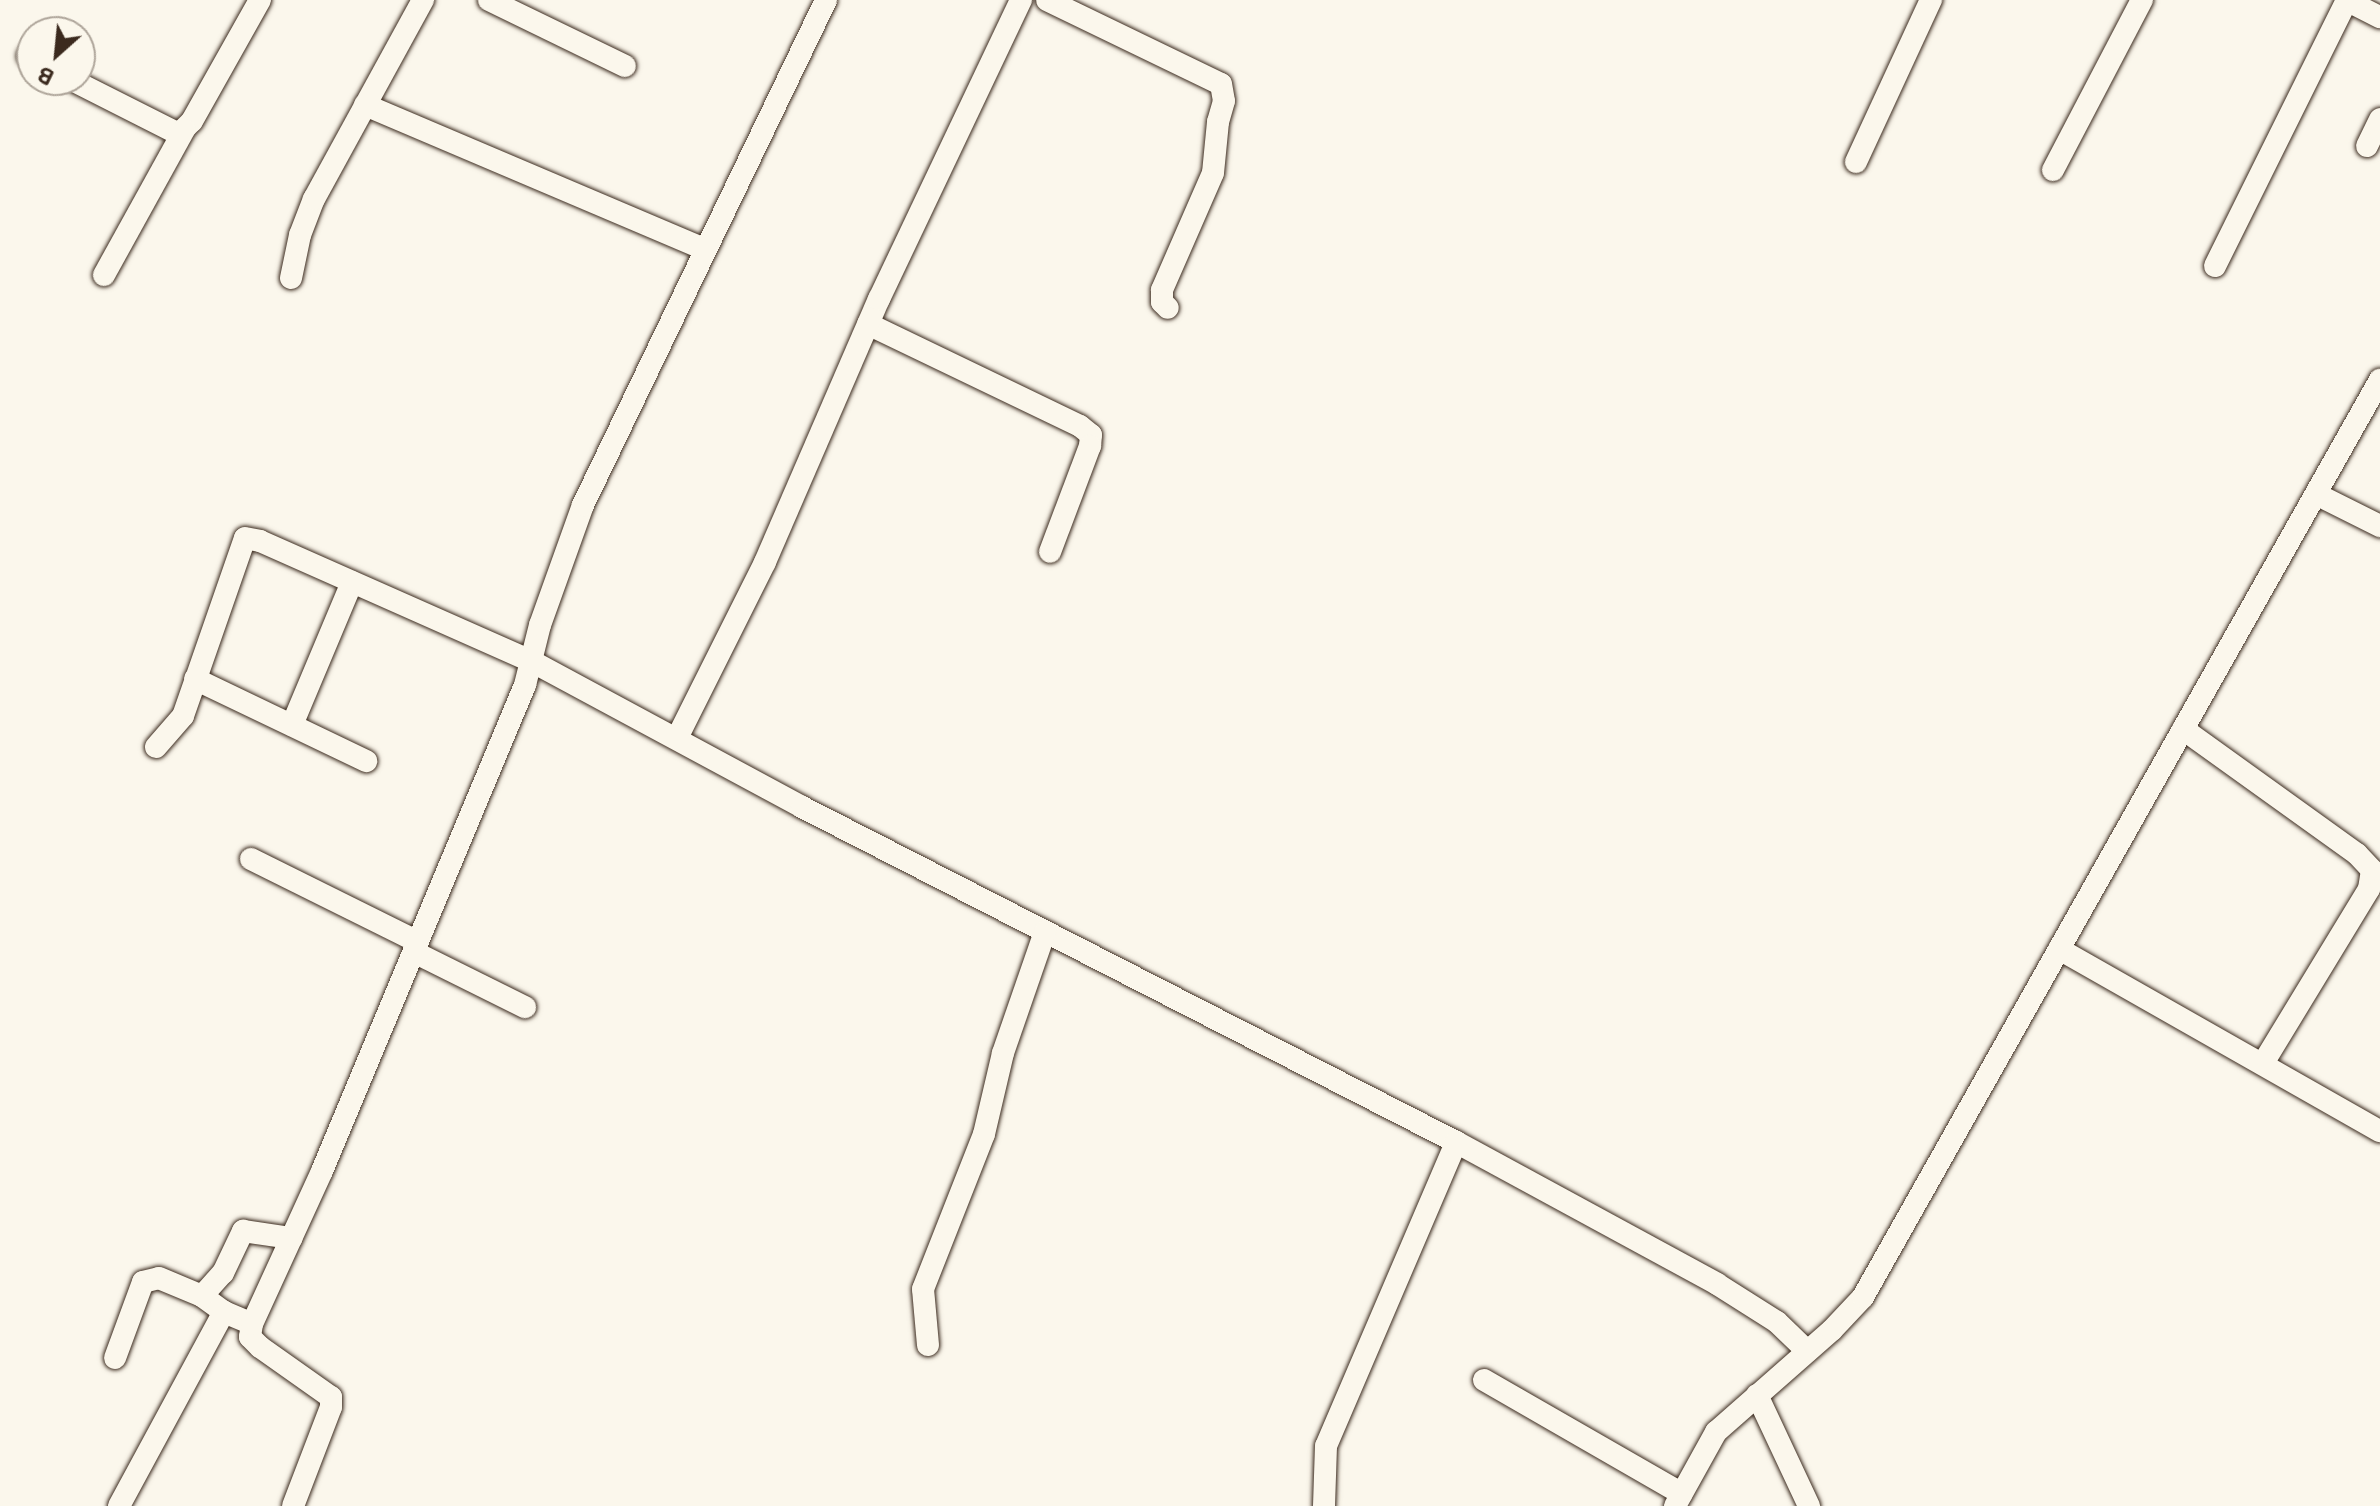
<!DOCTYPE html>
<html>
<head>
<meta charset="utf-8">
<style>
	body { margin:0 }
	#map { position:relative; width:2380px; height:1506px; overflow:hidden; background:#fbf7ec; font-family:Itim,sans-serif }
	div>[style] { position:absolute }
	.roads { filter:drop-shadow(0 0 2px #3b2a1e) drop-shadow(0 0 2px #3b2a1e) }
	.minor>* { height:22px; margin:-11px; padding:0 11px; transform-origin:11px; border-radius:11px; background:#fbf7ec }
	span { translate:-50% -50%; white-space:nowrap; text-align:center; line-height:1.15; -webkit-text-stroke:6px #fbf7ec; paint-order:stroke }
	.north { position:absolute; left:16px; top:16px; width:80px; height:80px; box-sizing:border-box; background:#fbf7ec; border:2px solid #aea59a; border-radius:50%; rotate:207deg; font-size:22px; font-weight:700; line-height:32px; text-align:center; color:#3b2a1e }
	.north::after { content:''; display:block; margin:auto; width:28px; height:36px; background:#3b2a1e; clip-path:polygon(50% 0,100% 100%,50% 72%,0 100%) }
</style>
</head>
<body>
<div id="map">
	<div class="roads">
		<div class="minor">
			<div style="left:489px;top:0;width:151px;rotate:25.9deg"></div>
			<div style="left:1047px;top:0;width:193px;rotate:25.8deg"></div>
			<div style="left:1221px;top:84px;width:17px;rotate:80deg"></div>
			<div style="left:1224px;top:101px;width:22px;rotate:106deg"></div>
			<div style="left:1218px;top:122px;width:51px;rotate:95.6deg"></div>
			<div style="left:1213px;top:173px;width:128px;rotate:113.6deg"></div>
			<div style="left:1162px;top:290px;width:12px;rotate:90deg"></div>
			<div style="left:1162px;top:302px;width:8px;rotate:45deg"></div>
			<div style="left:2346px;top:0;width:38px;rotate:27deg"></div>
			<div style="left:28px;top:56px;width:5px;rotate:37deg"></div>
			<div style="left:72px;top:80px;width:120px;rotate:26.8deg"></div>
			<div style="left:179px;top:134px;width:18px;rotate:-45deg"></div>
			<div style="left:192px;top:121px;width:139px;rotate:-60.7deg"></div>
			<div style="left:365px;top:105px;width:368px;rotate:23deg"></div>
			<div style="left:2367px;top:146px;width:30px;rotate:-64deg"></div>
			<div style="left:1856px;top:162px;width:179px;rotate:-65.2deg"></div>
			<div style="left:2053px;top:170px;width:192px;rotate:-62.4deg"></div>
			<div style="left:2215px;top:266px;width:297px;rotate:-63.6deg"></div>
			<div style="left:104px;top:275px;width:166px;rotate:-61.1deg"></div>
			<div style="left:291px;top:278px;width:44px;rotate:-78.2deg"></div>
			<div style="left:300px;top:235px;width:39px;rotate:-69deg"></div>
			<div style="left:314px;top:199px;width:227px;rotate:-61.3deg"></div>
			<div style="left:868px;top:324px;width:235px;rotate:25.7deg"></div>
			<div style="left:1080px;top:426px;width:14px;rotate:39deg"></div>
			<div style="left:1091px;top:435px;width:11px;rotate:95deg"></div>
			<div style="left:1090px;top:446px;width:113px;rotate:110.7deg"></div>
			<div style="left:2316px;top:494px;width:72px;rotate:26.6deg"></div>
			<div style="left:195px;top:679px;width:190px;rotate:25.6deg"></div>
			<div style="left:292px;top:725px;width:155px;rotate:-67.2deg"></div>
			<div style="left:2183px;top:729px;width:214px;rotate:35.7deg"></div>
			<div style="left:2357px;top:854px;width:22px;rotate:47deg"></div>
			<div style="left:2372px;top:870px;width:19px;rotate:99deg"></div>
			<div style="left:2369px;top:889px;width:204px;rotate:121.3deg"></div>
			<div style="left:677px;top:738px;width:197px;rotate:-63.4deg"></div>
			<div style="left:765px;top:562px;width:287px;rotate:-66.6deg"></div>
			<div style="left:879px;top:299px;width:331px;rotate:-64.6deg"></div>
			<div style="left:156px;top:747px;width:41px;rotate:-48.9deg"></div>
			<div style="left:183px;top:716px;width:188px;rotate:-70.8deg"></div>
			<div style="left:245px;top:538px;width:15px;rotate:11deg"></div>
			<div style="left:260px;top:541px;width:299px;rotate:23.9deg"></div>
			<div style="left:533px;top:662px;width:306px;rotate:28.3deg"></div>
			<div style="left:802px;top:807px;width:735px;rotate:27.12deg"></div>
			<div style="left:1456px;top:1142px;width:297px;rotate:28.5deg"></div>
			<div style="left:1717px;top:1284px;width:71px;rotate:32.3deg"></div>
			<div style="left:1777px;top:1322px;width:42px;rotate:44deg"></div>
			<div style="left:251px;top:859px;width:186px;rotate:26.4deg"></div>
			<div style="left:2059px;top:949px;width:369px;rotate:29.6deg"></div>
			<div style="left:414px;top:952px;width:124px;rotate:26.4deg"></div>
			<div style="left:202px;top:1296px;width:27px;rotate:36deg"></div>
			<div style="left:224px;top:1312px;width:30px;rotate:23deg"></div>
			<div style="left:252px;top:1324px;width:13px;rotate:99deg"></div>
			<div style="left:250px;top:1337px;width:14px;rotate:45deg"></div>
			<div style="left:260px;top:1347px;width:87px;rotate:35.2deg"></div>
			<div style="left:331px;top:1397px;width:10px;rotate:90deg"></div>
			<div style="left:331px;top:1407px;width:106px;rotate:111deg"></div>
			<div style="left:252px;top:1324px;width:168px;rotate:-65.4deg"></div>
			<div style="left:322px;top:1171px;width:527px;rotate:-67.33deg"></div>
			<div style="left:525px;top:685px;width:62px;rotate:-76deg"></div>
			<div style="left:540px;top:625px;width:127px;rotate:-70.3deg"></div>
			<div style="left:583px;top:505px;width:560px;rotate:-64.3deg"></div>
			<div style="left:928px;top:1345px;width:56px;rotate:-95.1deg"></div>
			<div style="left:923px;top:1289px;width:167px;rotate:-68.5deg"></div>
			<div style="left:984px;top:1134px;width:83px;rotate:-76.8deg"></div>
			<div style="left:1003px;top:1053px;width:128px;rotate:-70.9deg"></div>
			<div style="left:115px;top:1358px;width:81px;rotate:-69.8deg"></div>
			<div style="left:143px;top:1282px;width:16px;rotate:-14deg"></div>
			<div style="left:159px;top:1278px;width:47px;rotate:22.7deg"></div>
			<div style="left:202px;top:1296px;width:31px;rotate:-48deg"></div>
			<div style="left:223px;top:1273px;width:47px;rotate:-64.5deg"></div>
			<div style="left:243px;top:1231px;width:49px;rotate:8.3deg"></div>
			<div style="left:1484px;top:1380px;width:228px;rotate:29.9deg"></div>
			<div style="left:1757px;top:1395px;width:123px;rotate:64.9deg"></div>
			<div style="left:119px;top:1506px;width:221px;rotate:-61.6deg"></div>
			<div style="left:1324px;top:1506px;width:60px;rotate:-88.1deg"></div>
			<div style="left:1326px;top:1446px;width:331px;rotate:-66.8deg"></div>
			<div style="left:1675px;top:1506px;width:85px;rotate:-61deg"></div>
			<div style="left:1716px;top:1432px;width:154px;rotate:-41.3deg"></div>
			<div style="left:1832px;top:1330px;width:45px;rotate:-46.8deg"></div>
			<div style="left:1863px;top:1297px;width:1053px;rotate:-60.59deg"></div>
		</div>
	</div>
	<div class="north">B</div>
</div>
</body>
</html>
